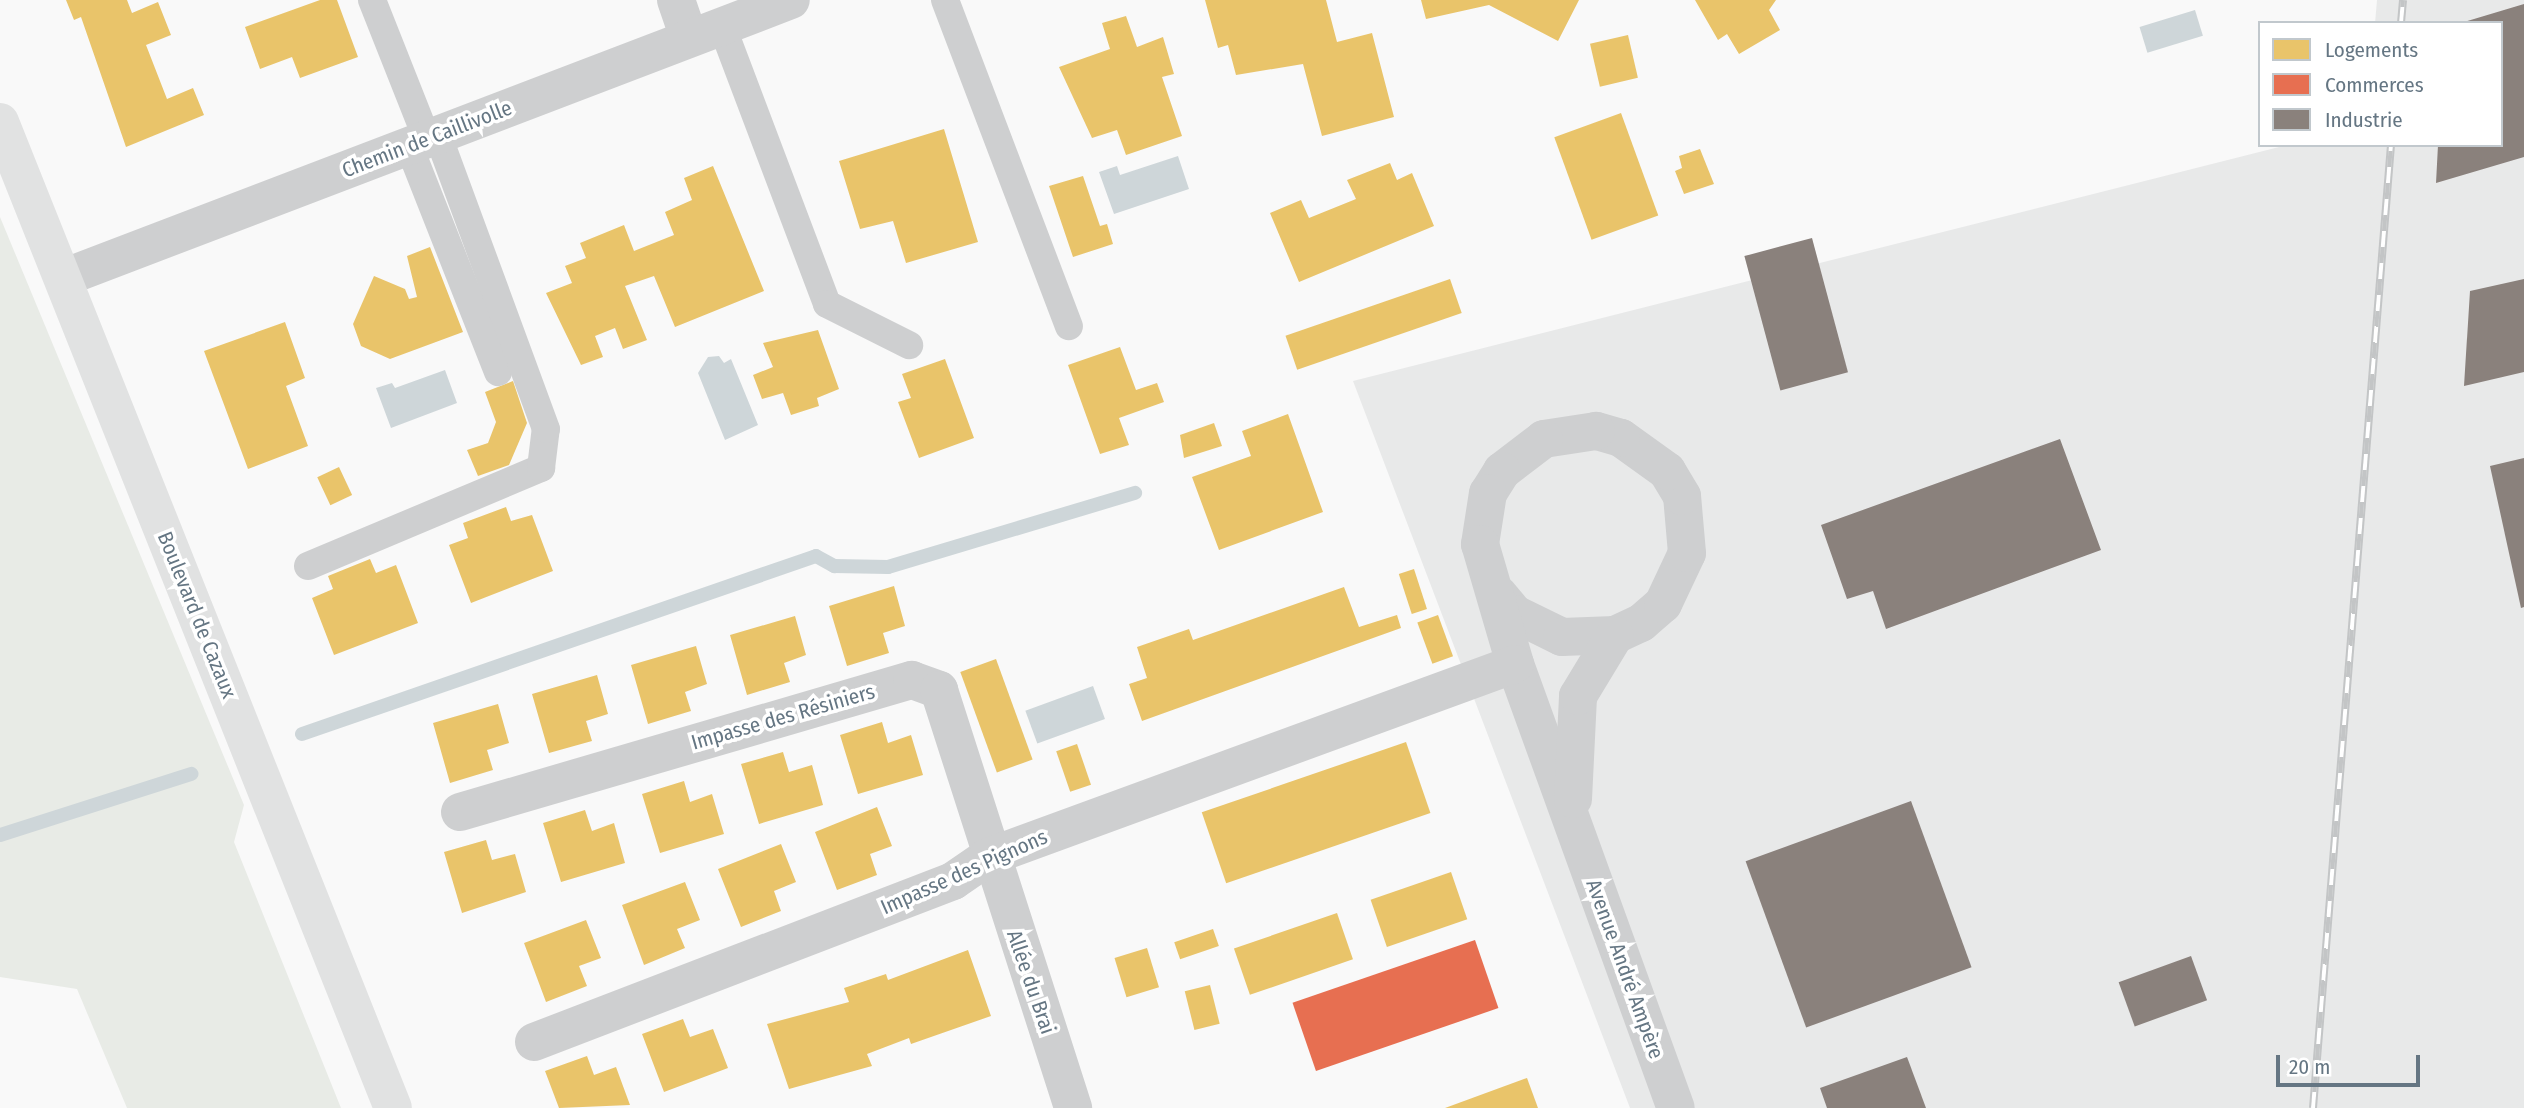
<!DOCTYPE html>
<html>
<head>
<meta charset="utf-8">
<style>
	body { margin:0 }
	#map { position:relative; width:2524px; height:1108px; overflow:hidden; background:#f9f9f9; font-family:"Fira Sans Condensed",sans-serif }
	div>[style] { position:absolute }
	.built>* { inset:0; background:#e8e9e9 }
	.green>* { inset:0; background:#e8ebe6 }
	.water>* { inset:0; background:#ced6d9; transform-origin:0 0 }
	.homes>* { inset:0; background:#e9c46a; transform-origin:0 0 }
	.shops>* { inset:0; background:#e76f51; transform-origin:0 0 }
	.industry>* { inset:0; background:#8a817c; transform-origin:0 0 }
	.stream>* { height:14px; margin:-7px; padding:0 7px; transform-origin:7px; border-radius:7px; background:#ced6d9 }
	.lane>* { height:28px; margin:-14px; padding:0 14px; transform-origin:14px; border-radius:14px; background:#cecfd0 }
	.street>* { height:38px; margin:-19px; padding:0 19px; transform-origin:19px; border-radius:19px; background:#cecfd0 }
	.secondary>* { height:38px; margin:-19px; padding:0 19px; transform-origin:19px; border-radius:19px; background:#e1e2e2 }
	.rail>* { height:8px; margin-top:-4px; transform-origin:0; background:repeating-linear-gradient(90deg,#fff 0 16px,#c3c5c6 0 32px); box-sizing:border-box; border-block:2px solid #c3c5c6 }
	span { translate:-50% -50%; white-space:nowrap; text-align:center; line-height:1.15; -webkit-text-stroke:7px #fff; paint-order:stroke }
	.street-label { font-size:21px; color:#657683 }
	.legend { position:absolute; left:2258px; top:21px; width:245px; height:126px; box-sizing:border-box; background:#fff; border:2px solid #c1c8cd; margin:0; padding:9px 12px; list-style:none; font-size:21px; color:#657683 }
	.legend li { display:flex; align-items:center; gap:14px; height:35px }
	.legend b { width:35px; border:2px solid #c1c8cd }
	.scale { position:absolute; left:2276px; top:1055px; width:144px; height:32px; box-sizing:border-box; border:4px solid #657683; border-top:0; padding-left:9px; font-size:21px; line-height:24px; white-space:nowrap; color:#657683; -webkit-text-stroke:5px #fff; paint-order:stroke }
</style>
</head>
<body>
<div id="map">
	<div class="built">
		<div style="clip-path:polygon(2377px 0,2524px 0,2524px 1108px,1630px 1108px,1353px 381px,2287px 145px,2501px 145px,2501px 23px,2375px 23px)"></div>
	</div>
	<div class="green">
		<div style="clip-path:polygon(0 217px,244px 805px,234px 842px,341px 1108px,127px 1108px,77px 989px,0 977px)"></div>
	</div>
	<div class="water">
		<div style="left:2195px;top:10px;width:27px;height:58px;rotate:73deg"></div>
		<div style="clip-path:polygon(1178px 156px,1189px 189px,1114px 214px,1099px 172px,1117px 166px,1120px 175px)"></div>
		<div style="clip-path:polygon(719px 356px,724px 363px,731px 359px,758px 425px,725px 440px,698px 373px,708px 357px)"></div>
		<div style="clip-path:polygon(445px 370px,457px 403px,391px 428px,376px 388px,392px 383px,395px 388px)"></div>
		<div style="left:1093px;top:686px;width:35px;height:72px;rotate:70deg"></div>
	</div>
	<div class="homes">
		<div style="clip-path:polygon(66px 0,127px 0,132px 13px,158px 2px,171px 35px,146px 45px,167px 99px,193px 88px,204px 115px,126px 147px,81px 17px,74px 20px)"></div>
		<div style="clip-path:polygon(320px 0,337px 0,358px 57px,300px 78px,292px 57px,260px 69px,245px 27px)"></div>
		<div style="clip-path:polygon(1205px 0,1326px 0,1337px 42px,1372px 33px,1394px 117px,1322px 136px,1303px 64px,1236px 75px,1228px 45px,1218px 48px)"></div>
		<div style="clip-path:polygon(1421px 0,1579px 0,1558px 41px,1489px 5px,1426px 19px)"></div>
		<div style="clip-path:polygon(1695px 0,1776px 0,1769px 10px,1780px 30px,1739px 54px,1727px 34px,1718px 40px)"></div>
		<div style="clip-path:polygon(1126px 16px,1137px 47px,1163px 37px,1174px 74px,1162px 77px,1182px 136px,1126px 155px,1117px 130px,1092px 138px,1059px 67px,1110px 49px,1102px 23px)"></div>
		<div style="left:1628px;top:35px;width:44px;height:39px;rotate:77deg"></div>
		<div style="left:1621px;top:113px;width:109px;height:71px;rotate:70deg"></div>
		<div style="clip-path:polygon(944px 129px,978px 242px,906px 263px,893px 221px,860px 229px,839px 161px)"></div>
		<div style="clip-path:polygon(1700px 149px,1714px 184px,1684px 194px,1675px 171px,1682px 168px,1679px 156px)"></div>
		<div style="clip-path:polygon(1390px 163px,1397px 180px,1412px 173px,1434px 226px,1299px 282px,1270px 213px,1301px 200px,1309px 218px,1356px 199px,1347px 180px)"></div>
		<div style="clip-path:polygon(713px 166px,764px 291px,675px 327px,654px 276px,625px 286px,647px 340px,623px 349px,615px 328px,595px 336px,603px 357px,581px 365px,546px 293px,572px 283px,565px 266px,586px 258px,580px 243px,624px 225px,634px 251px,674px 235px,665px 212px,692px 200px,684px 178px)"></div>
		<div style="clip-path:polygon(1083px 176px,1100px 226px,1107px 224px,1113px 244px,1073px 257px,1049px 186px)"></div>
		<div style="clip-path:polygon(430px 247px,463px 332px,390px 359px,361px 346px,353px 324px,374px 276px,405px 289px,409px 299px,417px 297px,407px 256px)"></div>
		<div style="left:1450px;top:279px;width:36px;height:174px;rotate:71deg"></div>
		<div style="clip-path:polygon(285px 322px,305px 378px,286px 386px,308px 446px,248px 469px,204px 351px)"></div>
		<div style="clip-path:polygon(818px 330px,839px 389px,817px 398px,819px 406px,791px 415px,783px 393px,762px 399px,753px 375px,773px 367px,763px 343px)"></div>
		<div style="clip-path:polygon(1120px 347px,1136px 390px,1157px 383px,1164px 402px,1119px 418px,1129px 445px,1100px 454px,1068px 365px)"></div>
		<div style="clip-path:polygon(945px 359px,974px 438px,919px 458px,898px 402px,911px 398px,902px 374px)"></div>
		<div style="clip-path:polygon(513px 381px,527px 423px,509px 465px,478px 476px,467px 450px,488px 443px,496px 422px,485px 392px)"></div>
		<div style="clip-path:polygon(1288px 414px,1323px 512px,1219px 550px,1192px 477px,1251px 456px,1242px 431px)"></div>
		<div style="clip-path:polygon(1214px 423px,1222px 446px,1184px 458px,1180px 435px)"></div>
		<div style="left:339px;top:467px;width:31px;height:24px;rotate:65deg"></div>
		<div style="clip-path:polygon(506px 507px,511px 521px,532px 515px,553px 571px,471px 603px,449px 545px,468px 538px,463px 523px)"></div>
		<div style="clip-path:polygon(370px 559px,376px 573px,396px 565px,418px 623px,334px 655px,312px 598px,333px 589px,328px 576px)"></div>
		<div style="left:1414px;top:569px;width:42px;height:16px;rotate:72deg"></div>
		<div style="clip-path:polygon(894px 586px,905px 626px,883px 633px,889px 653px,847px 666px,829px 606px)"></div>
		<div style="clip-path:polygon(1344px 587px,1359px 627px,1397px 615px,1401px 628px,1142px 721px,1129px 684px,1147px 678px,1137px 647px,1189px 629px,1193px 640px)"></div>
		<div style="left:1438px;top:615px;width:44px;height:22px;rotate:70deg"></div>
		<div style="clip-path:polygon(795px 616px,806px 655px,784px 663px,790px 682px,747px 695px,730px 635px)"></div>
		<div style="clip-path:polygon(696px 646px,707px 684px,685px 692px,691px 711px,648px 724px,631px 665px)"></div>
		<div style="left:996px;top:659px;width:107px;height:38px;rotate:70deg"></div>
		<div style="clip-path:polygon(597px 675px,608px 714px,586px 721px,592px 741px,549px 753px,532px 694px)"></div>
		<div style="clip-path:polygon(498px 704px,509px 743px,487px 750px,493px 770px,450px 783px,433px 723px)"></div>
		<div style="clip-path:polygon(882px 722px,888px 743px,911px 735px,923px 775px,858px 794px,840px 735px)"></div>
		<div style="left:1406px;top:742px;width:75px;height:216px;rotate:71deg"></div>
		<div style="left:1077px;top:744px;width:43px;height:22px;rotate:71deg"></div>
		<div style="clip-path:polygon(783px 752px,789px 772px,812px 765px,823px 805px,759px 824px,741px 764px)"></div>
		<div style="clip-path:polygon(684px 781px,690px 802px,712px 794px,724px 834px,660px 853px,642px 794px)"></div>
		<div style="clip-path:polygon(877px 807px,892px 846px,870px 854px,877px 875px,837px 890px,815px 832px)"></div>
		<div style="clip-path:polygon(585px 810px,592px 831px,614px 823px,625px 863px,561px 882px,543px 823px)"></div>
		<div style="clip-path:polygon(486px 840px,492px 860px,515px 854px,526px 892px,462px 913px,444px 852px)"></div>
		<div style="clip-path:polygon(781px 844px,796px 882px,774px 891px,781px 911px,741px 927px,718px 869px)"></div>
		<div style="left:1451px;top:872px;width:50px;height:85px;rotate:71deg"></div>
		<div style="clip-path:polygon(685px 882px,700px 920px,677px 929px,685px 948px,644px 965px,622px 905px)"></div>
		<div style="left:1337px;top:913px;width:49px;height:109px;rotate:71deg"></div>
		<div style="clip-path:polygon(586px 920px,601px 958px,579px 966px,587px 986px,546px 1002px,524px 943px)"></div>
		<div style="left:1213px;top:929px;width:18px;height:41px;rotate:71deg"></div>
		<div style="left:1147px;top:948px;width:41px;height:34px;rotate:73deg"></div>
		<div style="clip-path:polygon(968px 950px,991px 1016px,911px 1044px,909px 1038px,867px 1054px,872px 1066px,789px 1089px,767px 1024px,849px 1002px,844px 988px,886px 974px,888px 980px)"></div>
		<div style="left:1210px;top:985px;width:40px;height:26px;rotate:76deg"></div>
		<div style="clip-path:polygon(683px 1019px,690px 1037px,713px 1029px,728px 1068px,664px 1092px,642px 1034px)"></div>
		<div style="clip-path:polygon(587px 1056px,594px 1075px,616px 1067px,630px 1105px,559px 1108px,545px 1071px)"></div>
		<div style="clip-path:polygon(1527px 1078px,1538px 1108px,1445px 1108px)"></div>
	</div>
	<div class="shops">
		<div style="left:1475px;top:940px;width:72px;height:193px;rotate:71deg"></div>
	</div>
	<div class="industry">
		<div style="clip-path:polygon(2524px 4px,2524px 157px,2436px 183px,2438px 145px,2501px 145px,2501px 23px,2464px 22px)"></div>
		<div style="left:1812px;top:238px;width:139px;height:70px;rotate:75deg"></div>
		<div style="clip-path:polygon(2524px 279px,2524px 372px,2464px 386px,2470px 291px)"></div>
		<div style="clip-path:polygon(2060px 439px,2101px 550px,1886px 629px,1873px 591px,1847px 599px,1821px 525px)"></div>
		<div style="clip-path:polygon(2524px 458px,2524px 607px,2521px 608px,2490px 466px)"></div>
		<div style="left:1911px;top:801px;width:177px;height:176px;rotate:70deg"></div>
		<div style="left:2191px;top:956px;width:47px;height:77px;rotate:70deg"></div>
		<div style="clip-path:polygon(1907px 1057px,1926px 1108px,1827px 1108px,1820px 1088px)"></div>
	</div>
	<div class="stream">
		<div style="left:302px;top:734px;width:544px;rotate:-19.1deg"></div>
		<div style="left:816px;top:556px;width:21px;rotate:29deg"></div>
		<div style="left:834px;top:566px;width:54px;rotate:1.1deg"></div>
		<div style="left:888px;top:567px;width:258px;rotate:-16.7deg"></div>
		<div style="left:0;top:835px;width:201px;rotate:-17.7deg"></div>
	</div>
	<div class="lane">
		<div style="left:372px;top:0;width:149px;rotate:68.4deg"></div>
		<div style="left:945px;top:0;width:349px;rotate:69.2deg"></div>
		<div style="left:722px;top:26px;width:297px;rotate:69.3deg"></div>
		<div style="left:827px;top:304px;width:92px;rotate:26.6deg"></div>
		<div style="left:409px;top:146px;width:243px;rotate:68.5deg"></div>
		<div style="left:308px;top:566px;width:253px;rotate:-22.8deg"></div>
		<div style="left:541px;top:468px;width:39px;rotate:-83deg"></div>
		<div style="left:546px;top:429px;width:313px;rotate:-110.2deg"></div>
	</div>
	<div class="street">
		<div style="left:676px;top:0;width:40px;rotate:71.1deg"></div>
		<div style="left:63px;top:278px;width:779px;rotate:-20.9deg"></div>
		<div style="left:1498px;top:594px;width:26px;rotate:50deg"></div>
		<div style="left:1515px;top:614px;width:52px;rotate:26.1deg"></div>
		<div style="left:1562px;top:637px;width:53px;rotate:-2.2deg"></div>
		<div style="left:1615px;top:635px;width:29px;rotate:-25deg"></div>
		<div style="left:1641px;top:623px;width:29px;rotate:-41deg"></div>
		<div style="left:1663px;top:604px;width:56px;rotate:-64.8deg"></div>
		<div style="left:1687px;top:553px;width:57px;rotate:-95deg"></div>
		<div style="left:1682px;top:496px;width:29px;rotate:-121deg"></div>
		<div style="left:1667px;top:471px;width:57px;rotate:-144.3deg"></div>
		<div style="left:1621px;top:438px;width:26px;rotate:-164deg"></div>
		<div style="left:1596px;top:431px;width:53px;rotate:171.3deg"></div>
		<div style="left:1544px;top:439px;width:53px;rotate:142.7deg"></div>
		<div style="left:1502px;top:471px;width:26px;rotate:122deg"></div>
		<div style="left:1488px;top:493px;width:52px;rotate:98.9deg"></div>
		<div style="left:1480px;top:544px;width:125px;rotate:73.7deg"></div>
		<div style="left:1515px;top:664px;width:472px;rotate:70.1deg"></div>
		<div style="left:1573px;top:799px;width:103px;rotate:-87.2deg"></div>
		<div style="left:1578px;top:696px;width:71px;rotate:-58.8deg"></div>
		<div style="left:460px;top:812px;width:471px;rotate:-16.3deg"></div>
		<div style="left:912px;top:680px;width:29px;rotate:20deg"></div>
		<div style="left:939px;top:690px;width:439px;rotate:72.2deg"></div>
		<div style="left:534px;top:1042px;width:449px;rotate:-21deg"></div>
		<div style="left:953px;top:881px;width:42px;rotate:-34.4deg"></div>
		<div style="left:988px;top:857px;width:561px;rotate:-20.11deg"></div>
	</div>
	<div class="secondary">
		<div style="left:0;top:122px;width:1061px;rotate:68.27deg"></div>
	</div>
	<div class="rail">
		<div style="left:2401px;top:23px;width:23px;rotate:-85deg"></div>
		<div style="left:2313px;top:1108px;width:966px;rotate:-85.37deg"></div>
	</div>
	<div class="street-label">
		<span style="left:427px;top:139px;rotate:-21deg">Chemin de Caillivolle</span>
		<span style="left:197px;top:615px;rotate:68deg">Boulevard de Cazaux</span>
		<span style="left:783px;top:717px;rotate:-16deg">Impasse des Résiniers</span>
		<span style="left:964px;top:872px;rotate:-24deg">Impasse des Pignons</span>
		<span style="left:1625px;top:969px;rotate:70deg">Avenue André Ampère</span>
		<span style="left:1031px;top:982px;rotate:71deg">Allée du Brai</span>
	</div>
	<ul class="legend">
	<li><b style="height:19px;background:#e9c46a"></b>Logements</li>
	<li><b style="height:19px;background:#e76f51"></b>Commerces</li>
	<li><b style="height:19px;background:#8a817c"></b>Industrie</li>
	</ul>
	<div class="scale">20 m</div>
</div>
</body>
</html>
